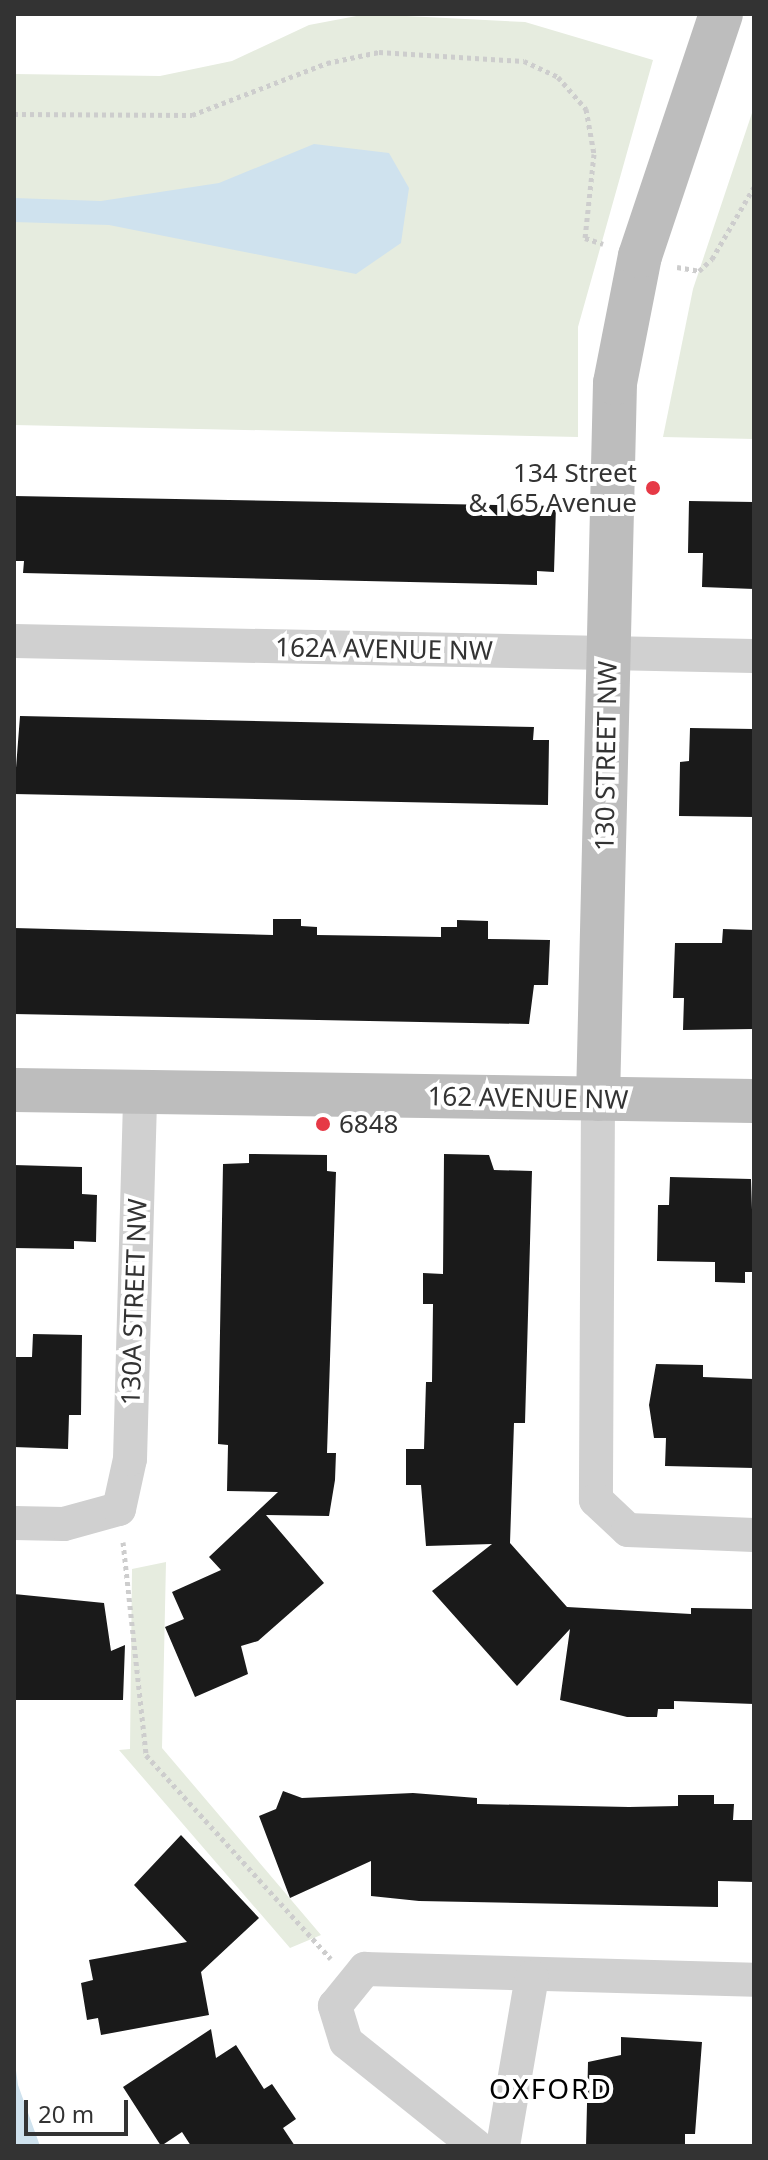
<!DOCTYPE html>
<html>
<head>
<meta charset="utf-8">
<style>
	body { margin:0 }
	#map { position:relative; width:768px; height:2160px; overflow:hidden; background:#fff; font-family:"Noto Sans",sans-serif }
	div>[style] { position:absolute }
	.green>* { inset:0; background:#e6ecdf }
	.water>* { inset:0; background:#cfe2ee }
	.building>* { inset:0; background:#1a1a1a }
	.path>* { height:5px; margin-top:-2.5px; transform-origin:0; background:repeating-linear-gradient(90deg,#cdcdcd 0 4px,transparent 0 8px) }
	.street>* { height:34px; margin:-17px; padding:0 17px; transform-origin:17px; border-radius:17px; background:#d0d0d0 }
	.secondary>* { height:44px; margin:-22px; padding:0 22px; transform-origin:22px; border-radius:22px; background:#bdbdbd }
	.dots>* { width:22px; height:22px; translate:-50% -50%; box-sizing:border-box; border:4px solid #fff; border-radius:50% }
	span { translate:-50% -50%; white-space:nowrap; text-align:center; line-height:1.15; -webkit-text-stroke:8px #fff; paint-order:stroke }
	.poi-label { font-size:26px; color:#333 }
	.right { translate:-100% -50%; text-align:right }
	.left { translate:0 -50%; text-align:left }
	.street-label { font-size:26px; color:#333 }
	.neighbourhood-label { font-size:28px; color:#000; letter-spacing:2px }
	.frame { position:absolute; inset:0; border:16px solid #333; pointer-events:none }
	.scale { position:absolute; left:24px; top:2100px; width:104px; height:36px; box-sizing:border-box; border:4px solid #333; border-top:0; padding-left:10px; font-size:24px; line-height:28px; white-space:nowrap; color:#333; -webkit-text-stroke:6px #fff; paint-order:stroke }
</style>
</head>
<body>
<div id="map">
	<div class="green">
		<div style="clip-path:polygon(367px 14px,525px 22px,653px 60px,578px 327px,578px 437px,14px 425px,14px 74px,160px 76px,232px 61px,309px 25px)"></div>
		<div style="clip-path:polygon(754px 107px,754px 439px,663px 437px,693px 289px)"></div>
		<div style="clip-path:polygon(166px 1562px,162px 1748px,321px 1935px,290px 1948px,119px 1750px,130px 1749px,132px 1569px)"></div>
	</div>
	<div class="water">
		<div style="clip-path:polygon(314px 144px,389px 153px,409px 188px,401px 243px,356px 274px,109px 225px,14px 222px,14px 198px,101px 201px,219px 183px)"></div>
		<div style="clip-path:polygon(14px 2056px,18px 2085px,40px 2146px,14px 2146px)"></div>
	</div>
	<div class="building">
		<div style="clip-path:polygon(14px 496px,556px 506px,554px 572px,537px 571px,537px 585px,23px 573px,24px 561px,14px 561px)"></div>
		<div style="clip-path:polygon(689px 501px,754px 502px,754px 589px,702px 587px,703px 553px,688px 553px)"></div>
		<div style="clip-path:polygon(20px 716px,534px 727px,533px 740px,549px 740px,548px 805px,14px 794px)"></div>
		<div style="clip-path:polygon(690px 728px,754px 729px,754px 817px,679px 816px,680px 762px,689px 761px)"></div>
		<div style="clip-path:polygon(273px 919px,301px 919px,301px 926px,317px 927px,317px 935px,384px 936px,441px 937px,441px 927px,457px 927px,457px 920px,488px 921px,488px 939px,550px 940px,548px 985px,534px 985px,529px 1024px,14px 1014px,14px 928px,273px 935px)"></div>
		<div style="clip-path:polygon(723px 929px,754px 930px,754px 1029px,683px 1030px,684px 998px,673px 998px,675px 943px,722px 943px)"></div>
		<div style="clip-path:polygon(249px 1154px,327px 1155px,327px 1171px,336px 1172px,327px 1453px,336px 1453px,335px 1480px,329px 1516px,266px 1515px,324px 1583px,258px 1641px,241px 1646px,248px 1674px,195px 1697px,165px 1627px,184px 1619px,172px 1592px,221px 1570px,209px 1557px,278px 1492px,227px 1491px,228px 1445px,218px 1444px,223px 1164px,249px 1163px)"></div>
		<div style="clip-path:polygon(444px 1154px,489px 1155px,494px 1170px,532px 1171px,525px 1423px,514px 1423px,510px 1543px,567px 1607px,691px 1614px,691px 1608px,754px 1609px,754px 1704px,674px 1701px,674px 1709px,658px 1709px,657px 1717px,627px 1717px,560px 1700px,570px 1629px,517px 1686px,432px 1591px,492px 1544px,426px 1546px,421px 1485px,406px 1485px,406px 1449px,424px 1449px,426px 1382px,432px 1382px,433px 1304px,423px 1304px,423px 1273px,443px 1274px)"></div>
		<div style="clip-path:polygon(14px 1165px,82px 1167px,82px 1194px,97px 1195px,96px 1242px,74px 1241px,74px 1249px,14px 1248px)"></div>
		<div style="clip-path:polygon(670px 1177px,751px 1179px,754px 1272px,745px 1272px,745px 1283px,715px 1282px,715px 1262px,657px 1261px,658px 1205px,669px 1205px)"></div>
		<div style="clip-path:polygon(33px 1334px,82px 1335px,81px 1415px,69px 1415px,68px 1449px,14px 1447px,14px 1357px,32px 1357px)"></div>
		<div style="clip-path:polygon(656px 1364px,703px 1365px,703px 1377px,754px 1379px,754px 1468px,665px 1466px,666px 1438px,654px 1438px,649px 1405px)"></div>
		<div style="clip-path:polygon(14px 1594px,104px 1603px,111px 1651px,125px 1645px,123px 1700px,14px 1700px)"></div>
		<div style="clip-path:polygon(283px 1791px,302px 1798px,413px 1793px,477px 1798px,477px 1804px,629px 1807px,678px 1806px,678px 1795px,714px 1795px,714px 1804px,734px 1804px,733px 1820px,754px 1820px,754px 1882px,718px 1881px,718px 1907px,419px 1901px,371px 1896px,371px 1861px,290px 1898px,259px 1816px,276px 1809px)"></div>
		<div style="clip-path:polygon(181px 1835px,259px 1918px,201px 1972px,209px 2015px,101px 2035px,98px 2018px,87px 2020px,81px 1983px,93px 1980px,89px 1960px,187px 1942px,134px 1885px)"></div>
		<div style="clip-path:polygon(211px 2029px,216px 2058px,236px 2045px,264px 2089px,272px 2084px,296px 2119px,283px 2128px,295px 2146px,191px 2146px,182px 2132px,161px 2146px,123px 2087px)"></div>
		<div style="clip-path:polygon(621px 2037px,702px 2042px,695px 2134px,685px 2134px,685px 2146px,586px 2146px,588px 2062px,621px 2055px)"></div>
	</div>
	<div class="path">
		<div style="left:14px;top:114px;width:178px;rotate:0.3deg"></div>
		<div style="left:192px;top:115px;width:145px;rotate:-21.1deg"></div>
		<div style="left:327px;top:63px;width:53px;rotate:-11.9deg"></div>
		<div style="left:379px;top:52px;width:145px;rotate:3.6deg"></div>
		<div style="left:524px;top:61px;width:38px;rotate:25deg"></div>
		<div style="left:558px;top:77px;width:43px;rotate:48.8deg"></div>
		<div style="left:586px;top:109px;width:46px;rotate:79.9deg"></div>
		<div style="left:594px;top:154px;width:84px;rotate:96.1deg"></div>
		<div style="left:585px;top:238px;width:19px;rotate:18deg"></div>
		<div style="left:677px;top:267px;width:22px;rotate:10deg"></div>
		<div style="left:699px;top:271px;width:18px;rotate:-43deg"></div>
		<div style="left:712px;top:259px;width:83px;rotate:-59.7deg"></div>
		<div style="left:123px;top:1542px;width:214px;rotate:83.8deg"></div>
		<div style="left:146px;top:1755px;width:275px;rotate:47.8deg"></div>
	</div>
	<div class="street">
		<div style="left:14px;top:641px;width:740px;rotate:1.16deg"></div>
		<div style="left:598px;top:1099px;width:401px;rotate:90.3deg"></div>
		<div style="left:596px;top:1500px;width:44px;rotate:43.2deg"></div>
		<div style="left:628px;top:1530px;width:126px;rotate:2.3deg"></div>
		<div style="left:14px;top:1523px;width:50px;rotate:1.1deg"></div>
		<div style="left:64px;top:1524px;width:57px;rotate:-15.3deg"></div>
		<div style="left:119px;top:1509px;width:51px;rotate:-77.6deg"></div>
		<div style="left:130px;top:1459px;width:365px;rotate:-88.4deg"></div>
		<div style="left:476px;top:2146px;width:166px;rotate:-141.3deg"></div>
		<div style="left:346px;top:2042px;width:38px;rotate:-107deg"></div>
		<div style="left:335px;top:2006px;width:48px;rotate:-51deg"></div>
		<div style="left:365px;top:1969px;width:389px;rotate:1.6deg"></div>
		<div style="left:503px;top:2146px;width:171px;rotate:-80.3deg"></div>
	</div>
	<div class="secondary">
		<div style="left:14px;top:1090px;width:740px;rotate:0.85deg"></div>
		<div style="left:598px;top:1099px;width:716px;rotate:-88.64deg"></div>
		<div style="left:615px;top:383px;width:129px;rotate:-78.9deg"></div>
		<div style="left:640px;top:256px;width:255px;rotate:-71.5deg"></div>
	</div>
	<div class="dots">
		<div style="left:653px;top:488px;background:#e63946"></div>
		<div style="left:323px;top:1124px;background:#e63946"></div>
	</div>
	<div class="poi-label">
		<span class="right" style="left:637px;top:488px">134 Street<br>&amp; 165 Avenue</span>
		<span class="left" style="left:339px;top:1124px">6848</span>
	</div>
	<div class="street-label">
		<span style="left:384px;top:649px;rotate:1deg">162A AVENUE NW</span>
		<span style="left:606px;top:756px;rotate:-89deg">130 STREET NW</span>
		<span style="left:528px;top:1098px;rotate:1deg">162 AVENUE NW</span>
		<span style="left:134px;top:1302px;rotate:-88deg">130A STREET NW</span>
	</div>
	<div class="neighbourhood-label">
		<span style="left:551px;top:2088px">OXFORD</span>
	</div>
	<div class="frame"></div>
	<div class="scale">20 m</div>
</div>
</body>
</html>
